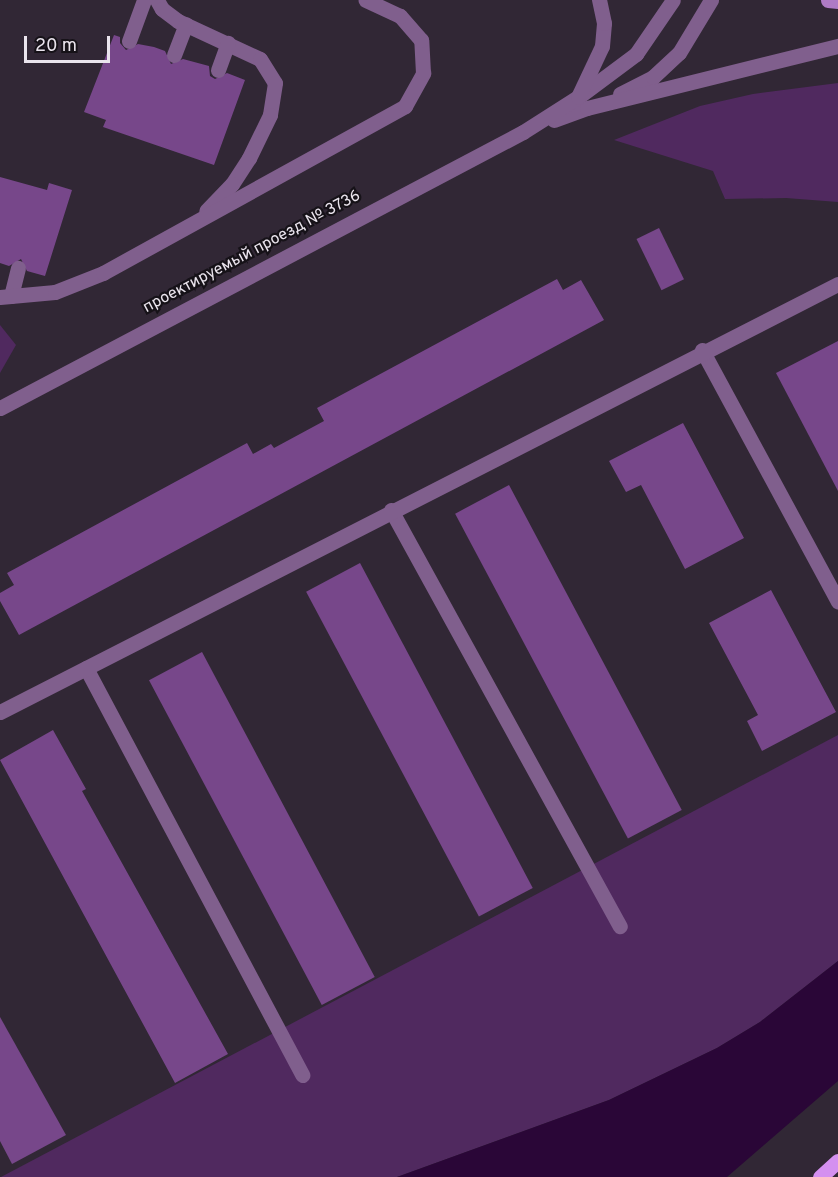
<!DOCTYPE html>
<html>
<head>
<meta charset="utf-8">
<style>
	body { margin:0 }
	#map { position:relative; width:838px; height:1177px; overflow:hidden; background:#312735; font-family:Overpass,sans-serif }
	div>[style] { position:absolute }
	.green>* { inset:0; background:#50295f }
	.water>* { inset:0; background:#2a0637 }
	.pier>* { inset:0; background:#312735 }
	.building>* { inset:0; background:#77478a; transform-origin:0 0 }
	.lane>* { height:15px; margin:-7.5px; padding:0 7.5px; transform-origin:7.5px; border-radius:7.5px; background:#805f8d }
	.street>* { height:15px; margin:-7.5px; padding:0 7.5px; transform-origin:7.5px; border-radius:7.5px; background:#805f8d }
	.secondary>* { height:15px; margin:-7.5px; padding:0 7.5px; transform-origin:7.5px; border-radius:7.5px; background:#af7bc5 }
	.primary>* { height:15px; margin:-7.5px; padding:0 7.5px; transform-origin:7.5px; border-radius:7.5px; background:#d490f0 }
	span { translate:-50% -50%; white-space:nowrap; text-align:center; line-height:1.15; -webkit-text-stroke:4.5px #161218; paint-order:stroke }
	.street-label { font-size:16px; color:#eae4ed }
	.scale { position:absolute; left:24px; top:36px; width:86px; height:27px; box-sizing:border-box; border:3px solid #eae4ed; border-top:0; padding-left:8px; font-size:18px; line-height:21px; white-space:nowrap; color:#eae4ed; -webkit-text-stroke:4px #161218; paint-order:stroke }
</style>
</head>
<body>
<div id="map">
	<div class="green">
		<div style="clip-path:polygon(838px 83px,838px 202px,786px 198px,725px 199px,713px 171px,614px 140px,700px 106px,753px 94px)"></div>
		<div style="clip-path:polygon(0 325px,16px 345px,0 373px)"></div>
		<div style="clip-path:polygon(838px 735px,838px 961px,760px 1022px,717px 1048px,609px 1100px,397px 1177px,1px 1177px)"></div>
	</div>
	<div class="water">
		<div style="clip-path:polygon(838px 961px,838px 1177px,397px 1177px,609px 1100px,717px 1048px,760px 1022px)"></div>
	</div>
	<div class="pier">
		<div style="clip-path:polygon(838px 1081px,838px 1177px,727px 1177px)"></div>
	</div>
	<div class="building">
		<div style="clip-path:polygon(114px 35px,120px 37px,120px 43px,126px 50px,138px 44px,154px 47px,165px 51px,171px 64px,183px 59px,209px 66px,210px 76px,215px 79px,227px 73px,245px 80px,214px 165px,103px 127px,106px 120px,84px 112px)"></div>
		<div style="clip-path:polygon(0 177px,47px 190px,49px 183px,72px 190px,45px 276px,27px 271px,21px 259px,9px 266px,0 263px)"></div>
		<div style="left:659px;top:228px;width:57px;height:25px;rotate:64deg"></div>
		<div style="clip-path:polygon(557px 279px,563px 290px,581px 280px,604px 320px,19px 635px,0 601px,0 593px,14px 585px,7px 573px,247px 443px,253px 454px,271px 444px,274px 448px,324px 421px,317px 408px)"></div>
		<div style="clip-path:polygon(838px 341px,838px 491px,776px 373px)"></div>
		<div style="clip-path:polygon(683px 423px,744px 538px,685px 569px,641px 485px,626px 492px,609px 461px)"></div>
		<div style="left:509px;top:485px;width:368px;height:61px;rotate:62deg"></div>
		<div style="left:360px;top:563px;width:368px;height:61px;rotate:62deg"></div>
		<div style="clip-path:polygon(771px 590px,836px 712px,762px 751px,747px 721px,758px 715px,709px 623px)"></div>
		<div style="left:202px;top:652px;width:368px;height:60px;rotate:62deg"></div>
		<div style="clip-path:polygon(53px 730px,86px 789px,82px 791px,228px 1054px,175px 1083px,0 760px)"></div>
		<div style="clip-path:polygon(0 1017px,66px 1135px,12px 1164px,0 1141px)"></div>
	</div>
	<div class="lane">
		<div style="left:157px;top:0;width:10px;rotate:61deg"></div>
		<div style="left:162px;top:9px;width:20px;rotate:37deg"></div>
		<div style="left:178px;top:21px;width:90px;rotate:24.9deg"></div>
		<div style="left:260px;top:59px;width:28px;rotate:58deg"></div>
		<div style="left:275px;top:83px;width:32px;rotate:99deg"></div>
		<div style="left:270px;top:115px;width:48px;rotate:116deg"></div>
		<div style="left:249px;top:158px;width:31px;rotate:123deg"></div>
		<div style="left:232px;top:184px;width:37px;rotate:134deg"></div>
		<div style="left:129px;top:41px;width:44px;rotate:-69.9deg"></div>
		<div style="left:174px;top:55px;width:33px;rotate:-69deg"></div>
		<div style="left:218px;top:70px;width:29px;rotate:-70deg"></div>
		<div style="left:11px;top:296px;width:29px;rotate:-76deg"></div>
		<div style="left:0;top:297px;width:55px;rotate:-5.2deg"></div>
		<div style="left:55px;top:292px;width:52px;rotate:-21.6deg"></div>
		<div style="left:103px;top:273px;width:345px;rotate:-28.9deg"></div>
		<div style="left:405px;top:106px;width:38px;rotate:-61deg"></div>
		<div style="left:423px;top:73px;width:33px;rotate:-93deg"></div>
		<div style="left:421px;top:40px;width:32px;rotate:-131deg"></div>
		<div style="left:400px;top:16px;width:38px;rotate:-155deg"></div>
	</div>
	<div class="street">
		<div style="left:620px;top:94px;width:37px;rotate:-27deg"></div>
		<div style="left:653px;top:77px;width:35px;rotate:-43deg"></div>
		<div style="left:679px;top:53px;width:62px;rotate:-58.9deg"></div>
		<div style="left:581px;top:95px;width:69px;rotate:-36.7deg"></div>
		<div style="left:636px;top:54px;width:65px;rotate:-55.6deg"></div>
		<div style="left:554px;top:120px;width:35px;rotate:-20deg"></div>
		<div style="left:587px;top:108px;width:259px;rotate:-13.9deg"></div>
		<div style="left:702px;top:350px;width:286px;rotate:61.6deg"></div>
		<div style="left:0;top:408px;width:591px;rotate:-27.82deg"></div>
		<div style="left:523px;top:132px;width:65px;rotate:-32.5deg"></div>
		<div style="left:578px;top:97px;width:56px;rotate:-64.8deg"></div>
		<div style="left:602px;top:46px;width:23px;rotate:-85deg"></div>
		<div style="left:604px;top:23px;width:24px;rotate:-102deg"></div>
		<div style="left:391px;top:510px;width:475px;rotate:61.2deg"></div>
		<div style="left:86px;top:668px;width:461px;rotate:62deg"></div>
		<div style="left:0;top:712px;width:941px;rotate:-27.06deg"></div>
	</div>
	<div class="secondary">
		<div style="left:828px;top:0;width:10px;rotate:6deg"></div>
	</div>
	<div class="primary">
		<div style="left:820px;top:1177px;width:24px;rotate:-42deg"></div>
	</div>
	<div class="street-label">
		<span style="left:252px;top:252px;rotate:-28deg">проектируемый проезд № 3736</span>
	</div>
	<div class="scale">20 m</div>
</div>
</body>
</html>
